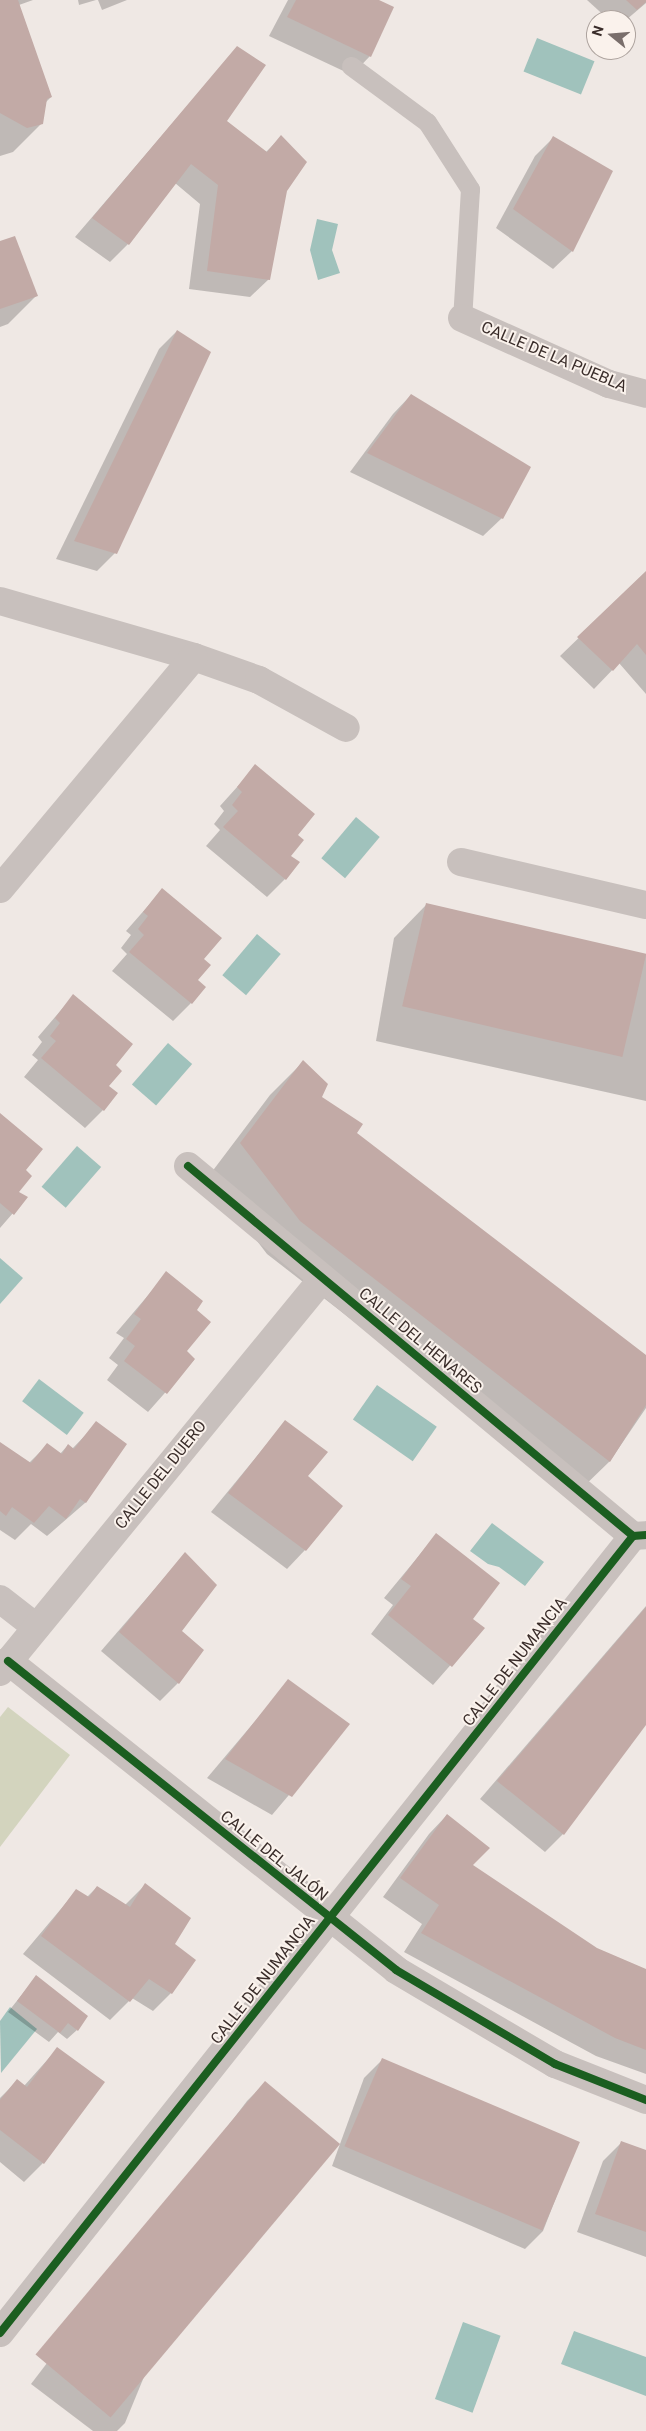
<!DOCTYPE html>
<html>
<head>
<meta charset="utf-8">
<style>
	body { margin:0 }
	#map { position:relative; width:646px; height:2431px; overflow:hidden; background:#efe8e4; font-family:Roboto,sans-serif }
	div>[style] { position:absolute }
	.green>* { inset:0; background:#d3d4be }
	.water>* { inset:0; background:#a0c2bc; transform-origin:0 0 }
	.shadow>* { inset:0; background:#0003 }
	.building>* { inset:0; background:#c2aaa6; transform-origin:0 0 }
	.lane>* { height:19px; margin:-9.5px; padding:0 9.5px; transform-origin:9.5px; border-radius:9.5px; background:#c8c0bd }
	.street>* { height:28px; margin:-14px; padding:0 14px; transform-origin:14px; border-radius:14px; background:#c8c0bd }
	.cycleway>* { height:8px; margin:-4px; padding:0 4px; transform-origin:4px; border-radius:4px; background:#1b5e20 }
	span { translate:-50% -50%; white-space:nowrap; text-align:center; line-height:1.15; -webkit-text-stroke:4px #faf2ec; paint-order:stroke }
	.street-label { font-size:16px; color:#3a2d2a }
	.north { position:absolute; left:586px; top:10px; width:50px; height:50px; box-sizing:border-box; background:#faf2ec; border:1px solid #ada39e; border-radius:50%; rotate:287deg; font-size:14px; font-weight:700; line-height:20px; text-align:center; color:#3a2d2a }
	.north::after { content:''; display:block; margin:auto; width:18px; height:22px; background:#796e6b; clip-path:polygon(50% 0,100% 100%,50% 72%,0 100%) }
</style>
</head>
<body>
<div id="map">
	<div class="green">
		<div style="clip-path:polygon(8px 1707px,70px 1755px,0 1847px,0 1717px)"></div>
	</div>
	<div class="water">
		<div style="left:537px;top:38px;width:62px;height:36px;rotate:22deg"></div>
		<div style="clip-path:polygon(317px 219px,338px 224px,332px 250px,340px 273px,318px 280px,310px 250px)"></div>
		<div style="left:356px;top:817px;width:31px;height:54px;rotate:40deg"></div>
		<div style="left:257px;top:934px;width:31px;height:54px;rotate:40deg"></div>
		<div style="left:168px;top:1043px;width:32px;height:55px;rotate:41deg"></div>
		<div style="left:77px;top:1146px;width:32px;height:54px;rotate:41deg"></div>
		<div style="clip-path:polygon(0 1258px,23px 1278px,0 1304px)"></div>
		<div style="left:39px;top:1379px;width:56px;height:28px;rotate:37deg"></div>
		<div style="left:377px;top:1385px;width:73px;height:42px;rotate:35deg"></div>
		<div style="clip-path:polygon(492px 1523px,544px 1562px,525px 1586px,499px 1567px,488px 1564px,470px 1551px)"></div>
		<div style="clip-path:polygon(10px 2007px,37px 2029px,1px 2073px,0 2021px)"></div>
		<div style="left:463px;top:2322px;width:40px;height:82px;rotate:20deg"></div>
		<div style="clip-path:polygon(574px 2331px,646px 2357px,646px 2396px,561px 2364px)"></div>
	</div>
	<div class="shadow">
		<div style="clip-path:polygon(0 0,33px 0,19px 5px,51px 97px,46px 102px,42px 123px,13px 152px,0 156px)"></div>
		<div style="clip-path:polygon(78px 0,96px 0,79px 5px)"></div>
		<div style="clip-path:polygon(98px 0,127px 0,102px 10px)"></div>
		<div style="clip-path:polygon(288px 0,377px 0,370px 56px,352px 75px,269px 36px)"></div>
		<div style="clip-path:polygon(587px 0,646px 0,646px 3px,626px 20px,609px 20px)"></div>
		<div style="clip-path:polygon(238px 47px,226px 122px,265px 153px,281px 137px,286px 190px,269px 279px,250px 297px,189px 289px,200px 204px,175px 183px,128px 244px,110px 262px,75px 237px)"></div>
		<div style="clip-path:polygon(553px 138px,611px 172px,572px 251px,553px 269px,496px 228px,535px 156px)"></div>
		<div style="clip-path:polygon(0 242px,37px 295px,8px 324px,0 327px)"></div>
		<div style="clip-path:polygon(177px 331px,115px 553px,97px 571px,56px 559px,159px 349px)"></div>
		<div style="clip-path:polygon(411px 395px,502px 518px,483px 536px,350px 472px,393px 414px)"></div>
		<div style="clip-path:polygon(646px 573px,646px 694px,619px 663px,594px 689px,560px 656px)"></div>
		<div style="clip-path:polygon(256px 766px,296px 835px,285px 879px,267px 897px,206px 846px,220px 830px,214px 824px,224px 811px,220px 806px)"></div>
		<div style="clip-path:polygon(162px 890px,202px 959px,191px 1003px,173px 1021px,112px 971px,127px 954px,121px 948px,131px 935px,126px 931px)"></div>
		<div style="clip-path:polygon(427px 904px,646px 955px,646px 1101px,376px 1041px,394px 938px)"></div>
		<div style="clip-path:polygon(73px 996px,114px 1065px,103px 1110px,85px 1128px,24px 1077px,38px 1060px,32px 1055px,42px 1042px,38px 1037px)"></div>
		<div style="clip-path:polygon(303px 1062px,321px 1097px,355px 1133px,646px 1356px,646px 1408px,610px 1461px,576px 1494px,267px 1254px,208px 1177px,270px 1095px)"></div>
		<div style="clip-path:polygon(0 1115px,24px 1171px,17px 1192px,26px 1198px,0 1228px)"></div>
		<div style="clip-path:polygon(167px 1273px,195px 1310px,185px 1351px,194px 1360px,148px 1412px,107px 1380px,118px 1365px,109px 1358px,124px 1338px,116px 1333px)"></div>
		<div style="clip-path:polygon(285px 1422px,307px 1476px,305px 1550px,287px 1569px,211px 1512px)"></div>
		<div style="clip-path:polygon(97px 1423px,126px 1444px,85px 1503px,47px 1536px,31px 1524px,15px 1540px,0 1530px,0 1444px,29px 1463px,47px 1445px,60px 1454px,68px 1445px,72px 1449px)"></div>
		<div style="clip-path:polygon(436px 1535px,471px 1619px,483px 1628px,433px 1685px,371px 1634px,393px 1605px,384px 1598px)"></div>
		<div style="clip-path:polygon(185px 1554px,178px 1683px,160px 1701px,101px 1651px)"></div>
		<div style="clip-path:polygon(646px 1606px,646px 1723px,563px 1834px,545px 1852px,480px 1799px)"></div>
		<div style="clip-path:polygon(289px 1681px,349px 1724px,272px 1815px,207px 1778px)"></div>
		<div style="clip-path:polygon(447px 1815px,471px 1866px,597px 1950px,646px 1970px,646px 2074px,596px 2056px,404px 1952px,422px 1924px,383px 1897px,429px 1834px)"></div>
		<div style="clip-path:polygon(145px 1885px,173px 1944px,171px 1993px,153px 2011px,132px 1998px,110px 2020px,23px 1954px,76px 1891px,87px 1897px,97px 1887px,125px 1905px)"></div>
		<div style="clip-path:polygon(36px 1977px,77px 2030px,67px 2039px,58px 2032px,49px 2042px,8px 2012px)"></div>
		<div style="clip-path:polygon(57px 2049px,104px 2082px,43px 2163px,24px 2182px,0 2162px,0 2098px,17px 2081px,24px 2086px)"></div>
		<div style="clip-path:polygon(382px 2060px,577px 2144px,543px 2231px,525px 2249px,332px 2166px,364px 2078px)"></div>
		<div style="clip-path:polygon(265px 2083px,125px 2423px,117px 2431px,93px 2431px,31px 2384px,247px 2101px)"></div>
		<div style="clip-path:polygon(621px 2143px,646px 2151px,646px 2257px,577px 2232px,603px 2161px)"></div>
	</div>
	<div class="building">
		<div style="clip-path:polygon(0 0,18px 0,52px 97px,47px 99px,43px 124px,27px 128px,0 113px)"></div>
		<div style="clip-path:polygon(296px 0,379px 0,394px 7px,371px 57px,287px 17px)"></div>
		<div style="clip-path:polygon(626px 0,646px 0,646px 2px,637px 10px)"></div>
		<div style="clip-path:polygon(237px 46px,266px 65px,227px 121px,267px 152px,281px 135px,307px 162px,287px 191px,270px 280px,207px 271px,218px 185px,191px 164px,129px 245px,92px 218px)"></div>
		<div style="clip-path:polygon(553px 136px,613px 171px,573px 252px,513px 209px)"></div>
		<div style="clip-path:polygon(15px 236px,38px 296px,0 309px,0 241px)"></div>
		<div style="clip-path:polygon(177px 330px,211px 352px,117px 554px,74px 541px)"></div>
		<div style="clip-path:polygon(411px 394px,531px 467px,503px 519px,367px 453px)"></div>
		<div style="clip-path:polygon(646px 571px,646px 655px,637px 644px,613px 671px,577px 637px)"></div>
		<div style="clip-path:polygon(255px 764px,315px 814px,298px 835px,304px 840px,291px 856px,300px 862px,286px 880px,223px 827px,238px 811px,232px 805px,242px 792px,237px 787px)"></div>
		<div style="clip-path:polygon(162px 888px,222px 938px,204px 959px,211px 965px,198px 980px,206px 987px,192px 1004px,129px 952px,144px 935px,138px 929px,148px 916px,143px 912px)"></div>
		<div style="left:426px;top:903px;width:226px;height:106px;rotate:13deg"></div>
		<div style="clip-path:polygon(73px 994px,133px 1044px,116px 1065px,122px 1071px,109px 1086px,118px 1093px,104px 1111px,41px 1058px,56px 1041px,50px 1036px,60px 1023px,55px 1018px)"></div>
		<div style="clip-path:polygon(303px 1060px,328px 1084px,322px 1097px,363px 1124px,357px 1133px,646px 1355px,646px 1405px,610px 1462px,300px 1221px,240px 1143px)"></div>
		<div style="clip-path:polygon(0 1113px,43px 1149px,26px 1170px,32px 1176px,19px 1192px,28px 1197px,14px 1215px,0 1203px)"></div>
		<div style="clip-path:polygon(166px 1271px,203px 1301px,197px 1310px,211px 1322px,187px 1351px,195px 1359px,167px 1394px,124px 1361px,135px 1346px,126px 1339px,141px 1319px,134px 1314px)"></div>
		<div style="clip-path:polygon(285px 1420px,328px 1452px,308px 1476px,343px 1506px,306px 1551px,228px 1493px)"></div>
		<div style="clip-path:polygon(96px 1421px,127px 1444px,86px 1503px,80px 1499px,66px 1519px,49px 1506px,34px 1523px,12px 1507px,6px 1516px,0 1511px,0 1442px,31px 1463px,47px 1443px,62px 1454px,68px 1444px,74px 1449px)"></div>
		<div style="clip-path:polygon(436px 1533px,500px 1583px,473px 1619px,485px 1628px,452px 1667px,388px 1615px,411px 1586px,401px 1579px)"></div>
		<div style="clip-path:polygon(185px 1552px,217px 1585px,182px 1631px,204px 1650px,179px 1684px,119px 1632px)"></div>
		<div style="clip-path:polygon(646px 1607px,646px 1725px,564px 1835px,497px 1781px)"></div>
		<div style="clip-path:polygon(288px 1679px,350px 1724px,292px 1797px,225px 1759px)"></div>
		<div style="clip-path:polygon(447px 1814px,490px 1848px,473px 1865px,597px 1948px,646px 1969px,646px 2050px,615px 2038px,421px 1933px,439px 1905px,400px 1878px)"></div>
		<div style="clip-path:polygon(145px 1883px,191px 1918px,175px 1944px,196px 1960px,172px 1994px,149px 1979px,130px 2002px,41px 1936px,76px 1889px,89px 1897px,97px 1886px,130px 1907px)"></div>
		<div style="clip-path:polygon(36px 1975px,88px 2016px,78px 2031px,68px 2023px,60px 2033px,17px 2001px)"></div>
		<div style="clip-path:polygon(57px 2047px,105px 2082px,44px 2164px,0 2130px,0 2100px,17px 2079px,27px 2087px)"></div>
		<div style="left:382px;top:2058px;width:215px;height:96px;rotate:23deg"></div>
		<div style="left:265px;top:2081px;width:98px;height:357px;rotate:40deg"></div>
		<div style="clip-path:polygon(621px 2141px,646px 2150px,646px 2232px,595px 2214px)"></div>
	</div>
	<div class="lane">
		<div style="left:351px;top:66px;width:94px;rotate:36.4deg"></div>
		<div style="left:427px;top:122px;width:80px;rotate:57.3deg"></div>
		<div style="left:470px;top:189px;width:129px;rotate:93.5deg"></div>
	</div>
	<div class="street">
		<div style="left:462px;top:318px;width:161px;rotate:24.2deg"></div>
		<div style="left:609px;top:384px;width:38px;rotate:15deg"></div>
		<div style="left:0;top:601px;width:202px;rotate:16.1deg"></div>
		<div style="left:194px;top:657px;width:69px;rotate:19.5deg"></div>
		<div style="left:259px;top:680px;width:99px;rotate:28.9deg"></div>
		<div style="left:461px;top:862px;width:190px;rotate:13.1deg"></div>
		<div style="left:0;top:889px;width:302px;rotate:-50.1deg"></div>
		<div style="left:188px;top:1166px;width:579px;rotate:39.74deg"></div>
		<div style="left:0;top:1599px;width:46px;rotate:37.9deg"></div>
		<div style="left:8px;top:1661px;width:496px;rotate:38.5deg"></div>
		<div style="left:396px;top:1970px;width:185px;rotate:30.6deg"></div>
		<div style="left:555px;top:2064px;width:98px;rotate:21.6deg"></div>
		<div style="left:0;top:1672px;width:509px;rotate:-50.66deg"></div>
		<div style="left:0;top:2333px;width:1018px;rotate:-51.54deg"></div>
		<div style="left:633px;top:1536px;width:13px;rotate:-4deg"></div>
	</div>
	<div class="cycleway">
		<div style="left:188px;top:1166px;width:579px;rotate:39.74deg"></div>
		<div style="left:8px;top:1661px;width:496px;rotate:38.5deg"></div>
		<div style="left:396px;top:1970px;width:185px;rotate:30.6deg"></div>
		<div style="left:555px;top:2064px;width:98px;rotate:21.6deg"></div>
		<div style="left:0;top:2333px;width:1018px;rotate:-51.54deg"></div>
		<div style="left:633px;top:1536px;width:13px;rotate:-4deg"></div>
	</div>
	<div class="street-label">
		<span style="left:554px;top:357px;rotate:23deg">CALLE DE LA PUEBLA</span>
		<span style="left:420px;top:1341px;rotate:40deg">CALLE DEL HENARES</span>
		<span style="left:161px;top:1475px;rotate:-51deg">CALLE DEL DUERO</span>
		<span style="left:515px;top:1662px;rotate:-52deg">CALLE DE NUMANCIA</span>
		<span style="left:274px;top:1856px;rotate:39deg">CALLE DEL JALÓN</span>
		<span style="left:263px;top:1980px;rotate:-52deg">CALLE DE NUMANCIA</span>
	</div>
	<div class="north">N</div>
</div>
</body>
</html>
